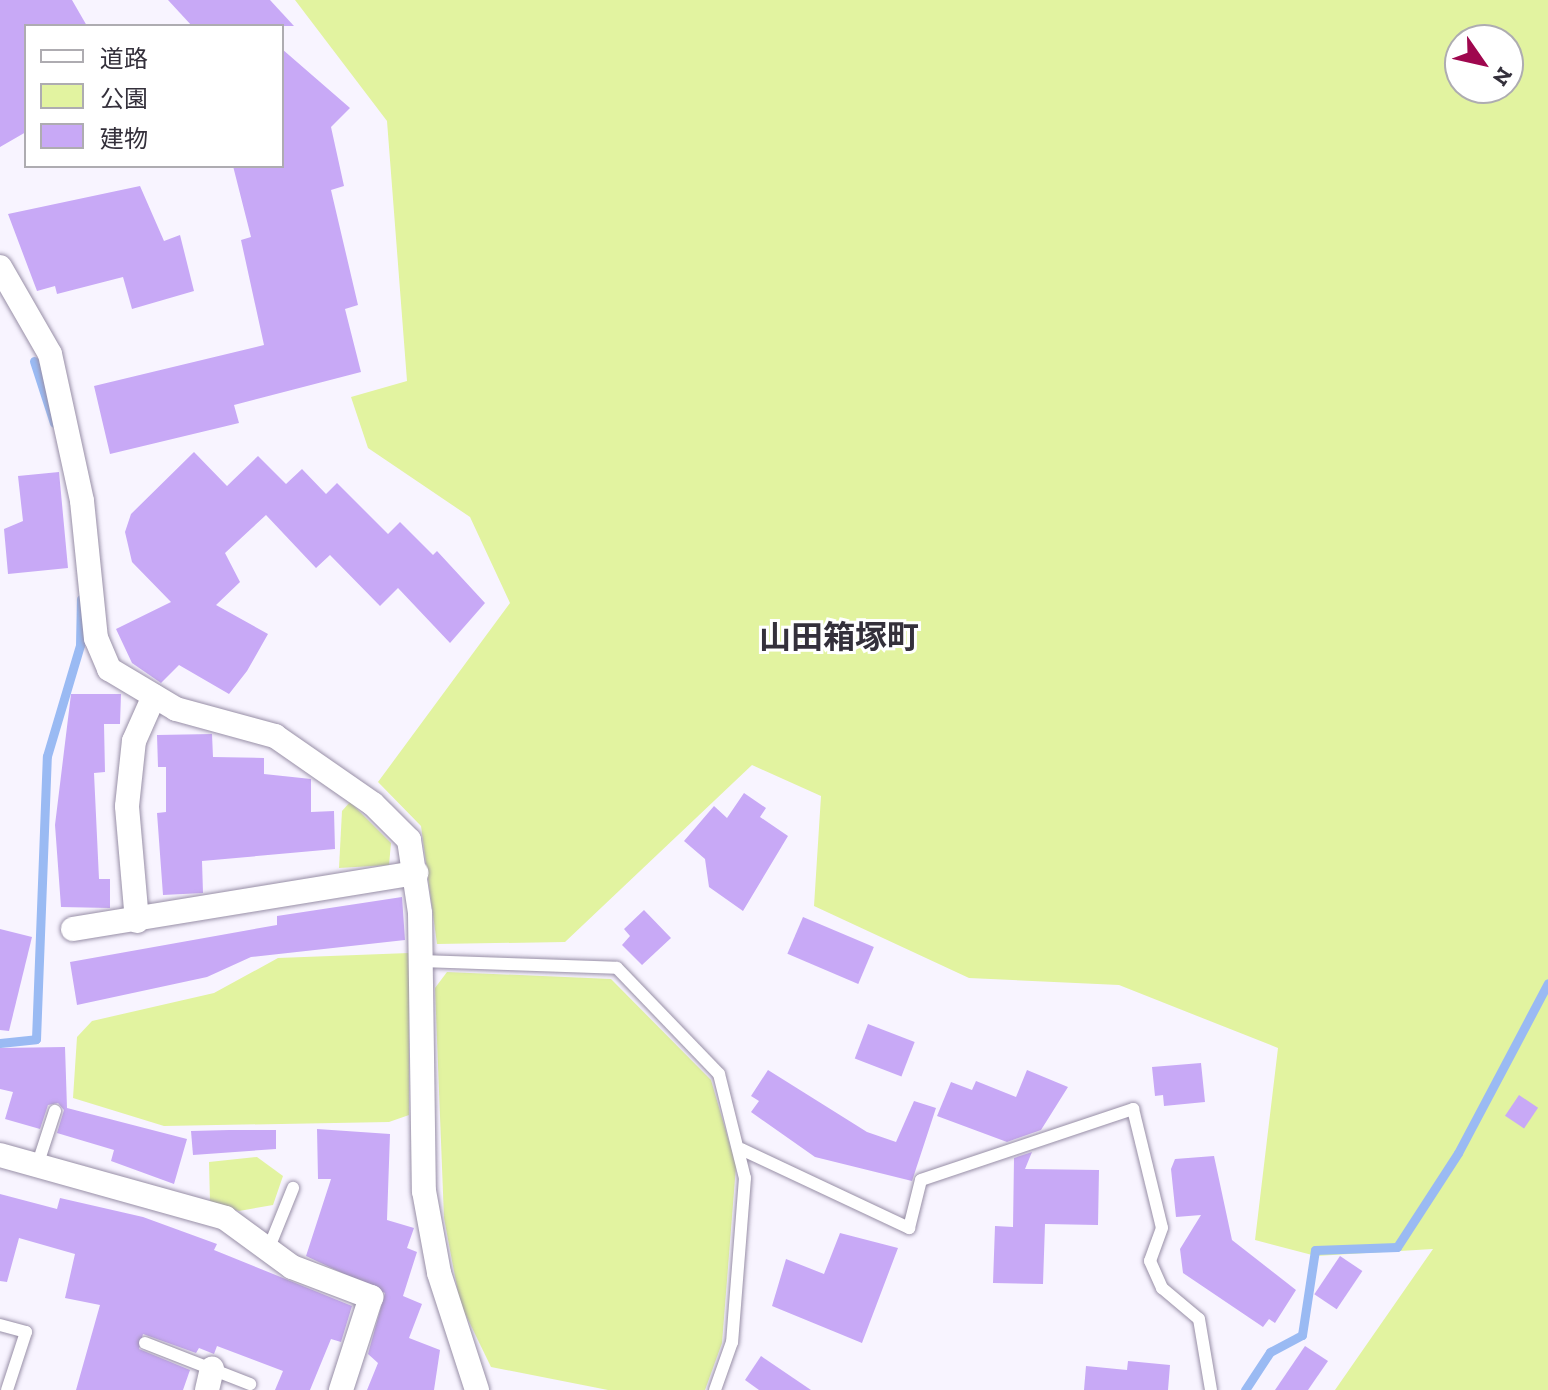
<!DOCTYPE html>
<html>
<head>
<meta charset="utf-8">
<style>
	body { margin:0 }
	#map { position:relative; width:1548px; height:1390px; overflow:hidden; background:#f8f4ff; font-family:"Zilla Slab","Noto Sans JP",serif }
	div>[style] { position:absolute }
	.green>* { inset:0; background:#e2f3a0 }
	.stream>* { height:9px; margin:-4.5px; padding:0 4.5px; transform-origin:4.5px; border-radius:4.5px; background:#9abaf3 }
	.building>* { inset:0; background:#c8a9f6; transform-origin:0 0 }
	.roads { filter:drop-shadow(0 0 2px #988fa7) drop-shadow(0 0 2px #988fa7) }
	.service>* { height:12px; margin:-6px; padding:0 6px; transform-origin:6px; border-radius:6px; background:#fff }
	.minor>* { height:24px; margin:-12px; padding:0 12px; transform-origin:12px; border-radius:12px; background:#fff }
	span { translate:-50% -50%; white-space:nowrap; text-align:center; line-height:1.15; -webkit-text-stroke:6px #fff; paint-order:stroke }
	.neighbourhood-label { font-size:32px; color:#34303b; font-weight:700 }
	.legend { position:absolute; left:24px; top:24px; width:260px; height:144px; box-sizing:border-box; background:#fff; border:2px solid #aeacb1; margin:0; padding:10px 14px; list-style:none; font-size:24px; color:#34303b }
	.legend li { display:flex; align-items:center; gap:16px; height:40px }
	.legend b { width:40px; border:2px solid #aeacb1 }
	.north { position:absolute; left:1444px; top:24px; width:80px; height:80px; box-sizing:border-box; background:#fff; border:2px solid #aeacb1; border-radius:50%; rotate:124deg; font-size:22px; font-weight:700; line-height:32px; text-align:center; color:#34303b }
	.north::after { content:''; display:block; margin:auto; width:28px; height:36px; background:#9f074e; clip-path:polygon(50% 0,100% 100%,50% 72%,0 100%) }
</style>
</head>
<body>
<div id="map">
	<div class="green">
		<div style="clip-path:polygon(evenodd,295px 0,1548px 0,1548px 1390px,1335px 1390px,1433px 1249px,1316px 1256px,1255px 1240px,1278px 1048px,1119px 985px,969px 978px,814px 906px,821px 796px,752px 765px,565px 942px,437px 944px,421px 826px,378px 782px,510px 603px,470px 517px,368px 448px,351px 397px,407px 381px,387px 121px,295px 0,1460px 40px,1508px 40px,1508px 88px,1460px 88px,1460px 40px)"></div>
		<div style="clip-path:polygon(350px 802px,391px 843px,389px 865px,339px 868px,342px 811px)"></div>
		<div style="clip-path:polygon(409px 953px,409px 1115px,389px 1122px,164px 1126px,73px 1098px,77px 1037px,92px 1021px,214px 993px,278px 958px)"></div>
		<div style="clip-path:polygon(447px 972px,611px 979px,711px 1080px,736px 1166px,722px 1343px,705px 1390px,608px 1390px,491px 1367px,460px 1303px,444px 1218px,435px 988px)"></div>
		<div style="clip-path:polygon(257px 1157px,283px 1176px,273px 1205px,239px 1211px,210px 1202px,209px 1162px)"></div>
	</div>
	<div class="stream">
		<div style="left:34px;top:361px;width:65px;rotate:72.1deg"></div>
		<div style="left:0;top:1043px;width:36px;rotate:-6deg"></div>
		<div style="left:36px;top:1039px;width:283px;rotate:-87.8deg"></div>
		<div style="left:47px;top:756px;width:116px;rotate:-73.4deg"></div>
		<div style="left:80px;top:645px;width:46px;rotate:-88.8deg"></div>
		<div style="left:1245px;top:1390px;width:45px;rotate:-56.7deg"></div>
		<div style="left:1270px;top:1352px;width:36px;rotate:-28deg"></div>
		<div style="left:1302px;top:1335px;width:86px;rotate:-81.3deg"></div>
		<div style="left:1315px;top:1250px;width:82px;rotate:-2.1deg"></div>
		<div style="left:1397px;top:1247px;width:112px;rotate:-57deg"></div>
		<div style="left:1458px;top:1153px;width:192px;rotate:-62.1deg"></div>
	</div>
	<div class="building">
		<div style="clip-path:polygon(0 0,72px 0,87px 26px,26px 26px,26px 132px,0 147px)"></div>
		<div style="clip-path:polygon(168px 0,270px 0,294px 26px,192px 26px)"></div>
		<div style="clip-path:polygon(282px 49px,350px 108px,331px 127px,344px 186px,331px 190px,358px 305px,345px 309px,361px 372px,234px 405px,239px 423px,110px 454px,94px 386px,264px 345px,241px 240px,251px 237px,233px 166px,282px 166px)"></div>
		<div style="clip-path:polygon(140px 186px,164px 241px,180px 235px,194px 291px,132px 309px,123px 277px,57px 294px,55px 286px,37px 291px,8px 214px)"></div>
		<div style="clip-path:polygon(194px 452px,227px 486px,258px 456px,286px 484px,302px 469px,326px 494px,337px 483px,388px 534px,400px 522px,433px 555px,437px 551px,485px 603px,450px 643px,398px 588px,380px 606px,330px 555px,316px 568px,266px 515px,225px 553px,240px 582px,216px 605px,268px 634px,247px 671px,229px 694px,179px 665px,161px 683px,132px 663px,116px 629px,171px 602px,132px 562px,125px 532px,131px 514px)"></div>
		<div style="clip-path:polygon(59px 472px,68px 568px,8px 574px,4px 529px,23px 521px,18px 476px)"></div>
		<div style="clip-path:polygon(71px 694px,121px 694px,120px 724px,104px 724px,105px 772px,94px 773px,99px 879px,110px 879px,110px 908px,61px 907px,55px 825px)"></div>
		<div style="clip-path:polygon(212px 734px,213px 757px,264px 758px,264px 774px,311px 779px,311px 812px,334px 811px,335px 849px,202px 861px,203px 893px,163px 895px,157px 813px,166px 812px,166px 767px,158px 767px,157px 735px)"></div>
		<div style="clip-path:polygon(744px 793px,766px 808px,760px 817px,788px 836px,743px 911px,709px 887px,705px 859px,684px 841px,714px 806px,727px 818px)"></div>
		<div style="clip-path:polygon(402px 897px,405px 940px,251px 957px,207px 977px,77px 1005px,70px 962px,277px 925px,277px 916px)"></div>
		<div style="clip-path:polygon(644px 910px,671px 938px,642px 965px,622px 945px,630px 936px,624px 929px)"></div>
		<div style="left:803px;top:917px;width:77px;height:40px;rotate:23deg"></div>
		<div style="clip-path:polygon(0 929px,32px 937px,9px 1031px,0 1030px)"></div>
		<div style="left:868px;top:1024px;width:50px;height:37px;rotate:21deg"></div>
		<div style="clip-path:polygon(65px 1047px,67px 1108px,187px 1139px,174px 1184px,111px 1161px,114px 1150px,57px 1133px,64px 1110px,58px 1103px,48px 1105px,40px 1129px,5px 1119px,13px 1092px,0 1089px,0 1048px)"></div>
		<div style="clip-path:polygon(1201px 1063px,1205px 1102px,1164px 1106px,1163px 1095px,1155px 1096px,1152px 1067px)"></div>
		<div style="clip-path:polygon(768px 1070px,867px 1132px,896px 1142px,914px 1101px,936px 1108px,912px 1181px,815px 1157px,751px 1112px,759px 1101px,751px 1096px)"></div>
		<div style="clip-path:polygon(1027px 1070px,1068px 1087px,1041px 1130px,1007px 1142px,937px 1116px,951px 1082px,972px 1090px,976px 1081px,1016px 1097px)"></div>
		<div style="left:1519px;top:1095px;width:23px;height:25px;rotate:34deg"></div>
		<div style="clip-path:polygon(317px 1129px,390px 1134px,387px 1220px,414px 1228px,407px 1248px,417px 1252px,403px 1296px,422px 1304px,409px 1338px,440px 1350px,434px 1390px,367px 1390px,378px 1363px,368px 1354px,385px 1293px,306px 1256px,331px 1179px,318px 1179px)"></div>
		<div style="clip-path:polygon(229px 1130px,276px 1130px,276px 1149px,193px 1155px,191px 1131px)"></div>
		<div style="clip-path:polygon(1032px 1152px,1025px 1169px,1099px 1170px,1098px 1225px,1045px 1224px,1043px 1284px,993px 1283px,995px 1226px,1013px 1227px,1014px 1158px)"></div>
		<div style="clip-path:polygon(1214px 1156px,1232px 1240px,1296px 1290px,1275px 1323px,1269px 1319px,1263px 1327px,1183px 1273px,1180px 1249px,1201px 1215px,1176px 1217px,1171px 1169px,1175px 1159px)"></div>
		<div style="clip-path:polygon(0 1194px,57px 1209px,60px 1198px,143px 1217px,217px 1244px,214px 1250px,352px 1306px,341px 1342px,331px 1339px,310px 1390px,275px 1390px,283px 1371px,217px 1346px,214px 1354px,199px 1348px,196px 1353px,143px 1334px,139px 1349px,190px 1370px,183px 1390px,76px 1390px,100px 1305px,65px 1298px,75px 1254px,19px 1238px,7px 1282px,0 1281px)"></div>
		<div style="clip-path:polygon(840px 1233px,898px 1248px,862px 1343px,772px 1306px,786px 1259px,824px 1274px)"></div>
		<div style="left:1340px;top:1256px;width:27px;height:46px;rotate:34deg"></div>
		<div style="clip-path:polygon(1305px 1346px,1328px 1361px,1308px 1390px,1275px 1390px)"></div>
		<div style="clip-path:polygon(761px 1356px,811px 1390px,759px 1390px,745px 1380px)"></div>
		<div style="clip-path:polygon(1128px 1361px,1170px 1365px,1168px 1390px,1084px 1390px,1086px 1366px,1127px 1370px)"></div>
	</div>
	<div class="roads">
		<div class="service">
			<div style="left:420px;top:961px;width:197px;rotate:2deg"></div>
			<div style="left:617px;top:968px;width:147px;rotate:46.1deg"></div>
			<div style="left:719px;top:1074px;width:107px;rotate:76deg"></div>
			<div style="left:745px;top:1178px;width:165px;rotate:94.5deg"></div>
			<div style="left:732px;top:1342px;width:51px;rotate:109.5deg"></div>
			<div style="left:741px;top:1149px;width:186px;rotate:25.2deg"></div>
			<div style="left:909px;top:1228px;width:49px;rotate:-76deg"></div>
			<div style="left:921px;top:1180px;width:224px;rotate:-18.5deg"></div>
			<div style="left:1133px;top:1109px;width:122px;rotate:76.3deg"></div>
			<div style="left:1162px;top:1228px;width:35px;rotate:110deg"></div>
			<div style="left:1150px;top:1261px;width:30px;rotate:66deg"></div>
			<div style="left:1162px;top:1288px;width:48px;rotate:40deg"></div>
			<div style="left:1199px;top:1319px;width:72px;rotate:80.4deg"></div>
			<div style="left:37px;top:1166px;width:58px;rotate:-71.9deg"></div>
			<div style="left:268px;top:1250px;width:67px;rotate:-68deg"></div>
			<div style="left:0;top:1325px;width:27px;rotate:15deg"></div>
			<div style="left:26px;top:1332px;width:61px;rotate:108.1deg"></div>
			<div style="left:145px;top:1343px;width:113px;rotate:21.3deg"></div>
		</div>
		<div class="minor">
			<div style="left:0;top:267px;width:100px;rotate:60.1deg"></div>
			<div style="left:50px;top:354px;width:150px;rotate:77.7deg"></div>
			<div style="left:82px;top:501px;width:138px;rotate:84.2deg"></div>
			<div style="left:96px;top:638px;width:34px;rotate:67deg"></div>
			<div style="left:109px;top:669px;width:78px;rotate:30.8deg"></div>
			<div style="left:176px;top:709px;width:103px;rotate:15.3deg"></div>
			<div style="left:275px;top:736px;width:119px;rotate:34.8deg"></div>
			<div style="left:373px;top:804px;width:51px;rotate:45deg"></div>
			<div style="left:409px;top:840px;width:74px;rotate:81.4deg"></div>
			<div style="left:420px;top:913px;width:278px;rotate:89.2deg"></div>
			<div style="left:424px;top:1191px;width:83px;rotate:79.6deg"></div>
			<div style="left:439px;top:1273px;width:123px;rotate:72deg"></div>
			<div style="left:137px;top:921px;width:115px;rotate:-95deg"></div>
			<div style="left:127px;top:806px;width:65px;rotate:-83.9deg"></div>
			<div style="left:134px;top:741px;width:49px;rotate:-66deg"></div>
			<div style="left:73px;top:929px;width:348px;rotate:-9.3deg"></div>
			<div style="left:0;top:1155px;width:234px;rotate:15.6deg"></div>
			<div style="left:225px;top:1218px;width:83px;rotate:36.2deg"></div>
			<div style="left:292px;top:1267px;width:85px;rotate:20.8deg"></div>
			<div style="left:371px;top:1297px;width:98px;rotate:107.9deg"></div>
			<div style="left:207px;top:1390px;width:22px;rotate:-77deg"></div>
		</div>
	</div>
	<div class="neighbourhood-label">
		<span style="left:839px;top:637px">山田箱塚町</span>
	</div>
	<ul class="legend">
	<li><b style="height:10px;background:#fff"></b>道路</li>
	<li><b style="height:22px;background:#e2f3a0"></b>公園</li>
	<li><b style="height:22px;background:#c8a9f6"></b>建物</li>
	</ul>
	<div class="north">N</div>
</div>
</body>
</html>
